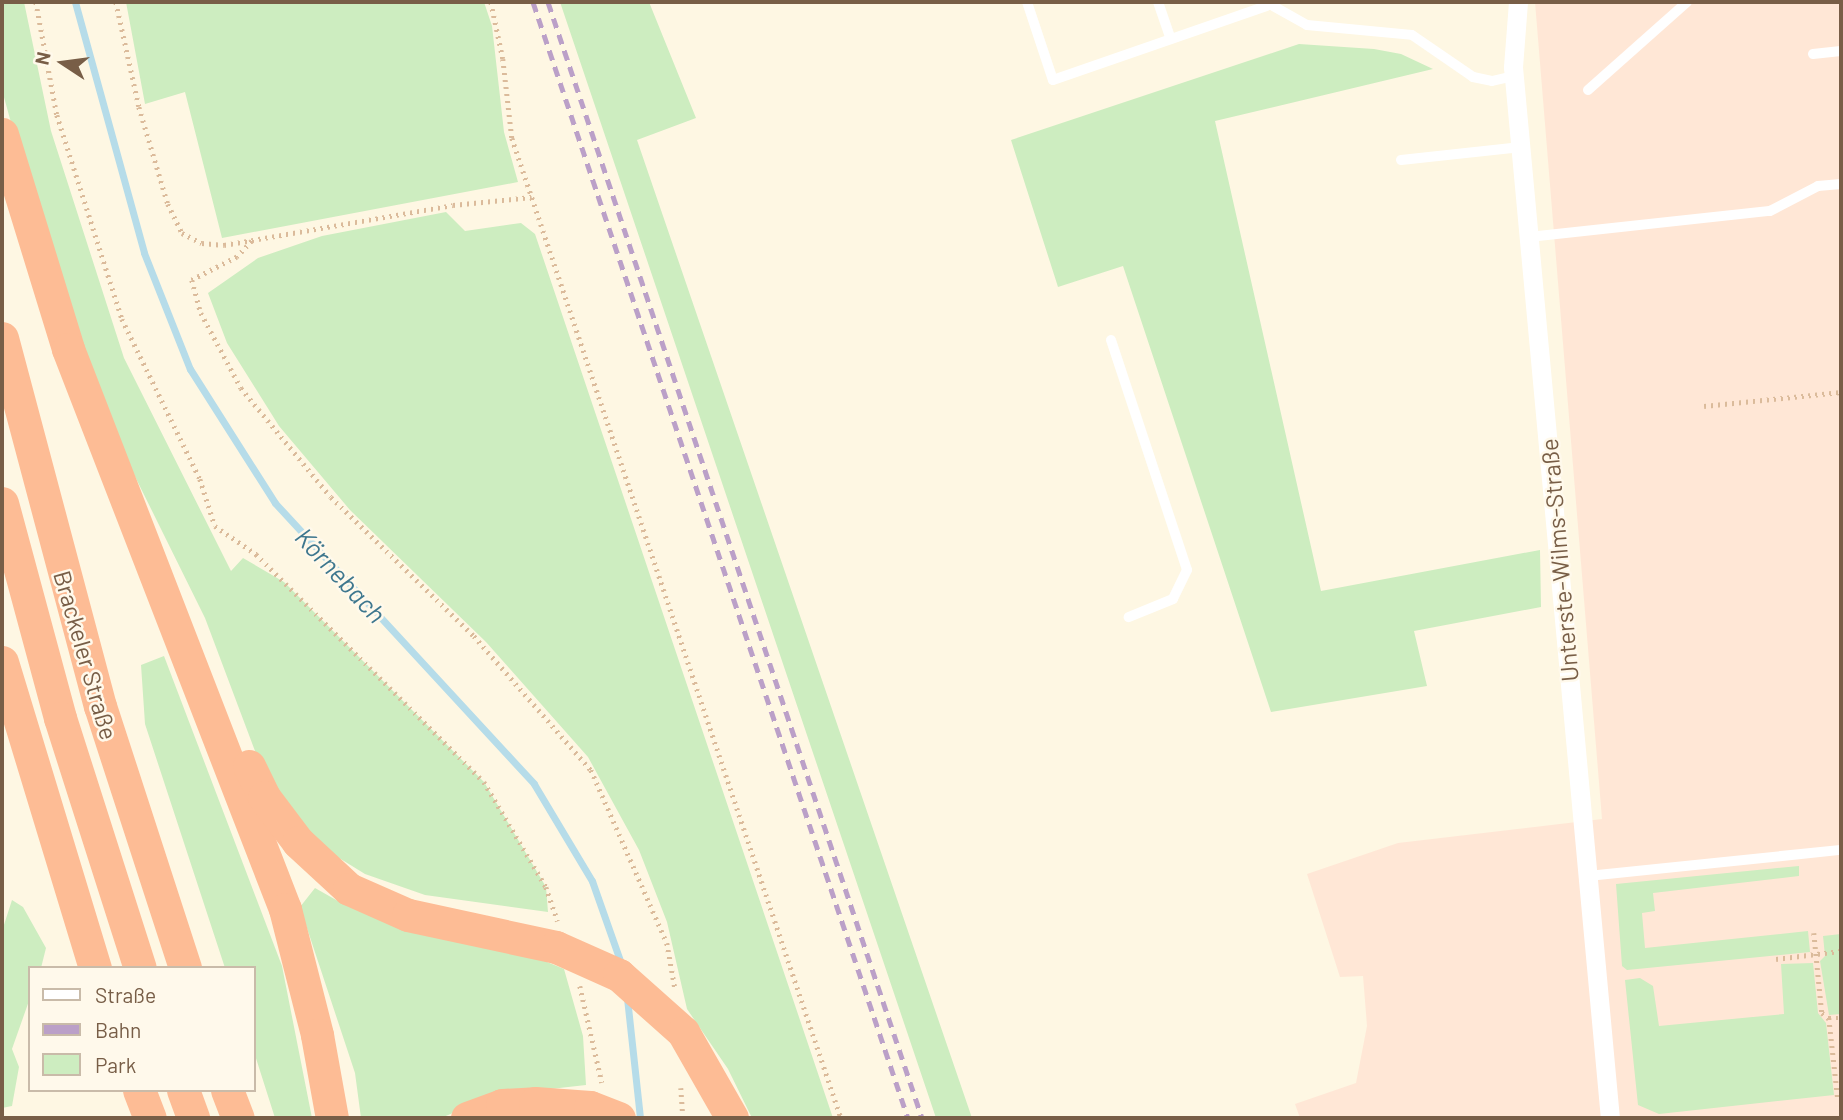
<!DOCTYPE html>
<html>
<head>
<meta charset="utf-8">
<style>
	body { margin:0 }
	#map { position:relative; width:1843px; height:1120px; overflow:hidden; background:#fef7e3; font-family:Barlow,sans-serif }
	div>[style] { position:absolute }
	.commercial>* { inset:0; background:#ffe7d6 }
	.green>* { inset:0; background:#cdedc0 }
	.stream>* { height:7px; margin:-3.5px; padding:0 3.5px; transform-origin:3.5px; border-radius:3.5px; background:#b6dce9 }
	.path>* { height:4.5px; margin-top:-2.25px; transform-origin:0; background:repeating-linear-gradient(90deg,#dbbb9b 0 2px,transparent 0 7px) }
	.lane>* { height:10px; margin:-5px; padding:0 5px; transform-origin:5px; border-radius:5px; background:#fff }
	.street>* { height:19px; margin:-9.5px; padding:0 9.5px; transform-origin:9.5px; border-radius:9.5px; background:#fff }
	.highway>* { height:33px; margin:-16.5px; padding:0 16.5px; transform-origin:16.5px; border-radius:16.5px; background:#fdbc95 }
	.rail>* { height:5px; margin-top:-2.5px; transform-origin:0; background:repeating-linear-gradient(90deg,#bba0c8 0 10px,transparent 0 17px) }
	span { translate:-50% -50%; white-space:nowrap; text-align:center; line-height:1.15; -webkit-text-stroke:5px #fff9eb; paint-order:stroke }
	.street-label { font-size:24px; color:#785e47 }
	.water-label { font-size:26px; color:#3e778e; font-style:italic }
	.frame { position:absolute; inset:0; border:4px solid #785e47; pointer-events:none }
	.legend { position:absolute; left:28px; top:966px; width:228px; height:126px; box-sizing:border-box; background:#fff9eb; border:2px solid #c9bba9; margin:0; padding:9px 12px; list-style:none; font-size:21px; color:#785e47 }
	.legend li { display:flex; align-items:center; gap:14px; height:35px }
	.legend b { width:35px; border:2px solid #c9bba9 }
	.north { position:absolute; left:28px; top:28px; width:70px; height:70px; -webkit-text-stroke:5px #fff9eb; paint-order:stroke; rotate:283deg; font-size:19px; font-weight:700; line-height:28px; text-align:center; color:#785e47 }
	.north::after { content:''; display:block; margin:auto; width:24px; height:32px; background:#785e47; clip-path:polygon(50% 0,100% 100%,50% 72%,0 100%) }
</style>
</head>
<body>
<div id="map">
	<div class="commercial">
		<div style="clip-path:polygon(1535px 2px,1841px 2px,1841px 1118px,1300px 1118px,1295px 1104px,1356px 1083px,1367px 1026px,1363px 976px,1340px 977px,1307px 874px,1398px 843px,1602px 819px)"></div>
	</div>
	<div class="green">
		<div style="clip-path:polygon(2px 2px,24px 2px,51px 131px,124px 358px,231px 571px,243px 558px,284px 582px,484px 782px,546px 887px,548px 912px,425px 895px,365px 874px,318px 845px,278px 791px,255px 751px,205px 618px,114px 434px,28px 184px,2px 90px)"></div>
		<div style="clip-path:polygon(126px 2px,484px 2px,492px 26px,504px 132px,518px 182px,222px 238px,185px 92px,145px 104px)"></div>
		<div style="clip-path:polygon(560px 2px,649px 2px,696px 118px,637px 140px,972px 1118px,936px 1118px)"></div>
		<div style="clip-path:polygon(1299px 44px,1374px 49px,1401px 54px,1433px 69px,1215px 121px,1321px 591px,1540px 550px,1541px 607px,1414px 631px,1427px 686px,1271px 712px,1123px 266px,1058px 287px,1011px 140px)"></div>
		<div style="clip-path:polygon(446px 212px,465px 231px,521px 223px,535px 234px,833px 1118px,752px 1118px,728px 1069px,687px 1009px,667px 922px,639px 850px,588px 757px,486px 642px,350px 510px,279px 426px,227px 343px,208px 293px,258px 258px,322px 236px)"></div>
		<div style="clip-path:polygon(164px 656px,282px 966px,312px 1118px,275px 1118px,254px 1052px,254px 968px,225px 968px,145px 724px,141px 665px)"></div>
		<div style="clip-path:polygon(1799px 866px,1799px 876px,1653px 893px,1655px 911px,1642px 913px,1645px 948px,1808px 931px,1810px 952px,1627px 970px,1622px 966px,1616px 884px)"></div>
		<div style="clip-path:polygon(315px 888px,345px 905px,535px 957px,564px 969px,583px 1036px,586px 1085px,496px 1095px,441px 1118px,361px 1118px,355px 1073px,300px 907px)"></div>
		<div style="clip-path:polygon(12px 900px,23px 907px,46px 948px,41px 968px,30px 968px,30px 998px,12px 1049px,19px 1067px,12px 1106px,2px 1108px,2px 931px)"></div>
		<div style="clip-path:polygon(1841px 934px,1841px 1014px,1829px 1015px,1820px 961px,1825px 956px,1823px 936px)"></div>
		<div style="clip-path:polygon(1813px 963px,1818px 1013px,1826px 1023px,1834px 1095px,1659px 1114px,1638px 1105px,1625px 980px,1640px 978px,1653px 986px,1659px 1026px,1784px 1014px,1781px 964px)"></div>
	</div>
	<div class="stream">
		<div style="left:75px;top:2px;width:260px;rotate:74.6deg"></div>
		<div style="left:144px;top:253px;width:125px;rotate:68.4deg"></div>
		<div style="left:190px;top:369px;width:159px;rotate:57.6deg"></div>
		<div style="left:275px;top:503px;width:382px;rotate:47.3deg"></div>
		<div style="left:534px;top:784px;width:113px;rotate:59.1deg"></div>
		<div style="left:592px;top:881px;width:90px;rotate:70.6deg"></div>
		<div style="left:627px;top:998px;width:121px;rotate:83.8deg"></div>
	</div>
	<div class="path">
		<div style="left:36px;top:2px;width:115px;rotate:79.5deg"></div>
		<div style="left:57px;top:115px;width:214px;rotate:72.3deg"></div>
		<div style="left:122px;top:319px;width:178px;rotate:64deg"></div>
		<div style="left:200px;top:479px;width:49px;rotate:72.3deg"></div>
		<div style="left:215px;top:526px;width:50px;rotate:34.3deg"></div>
		<div style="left:256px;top:554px;width:322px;rotate:45deg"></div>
		<div style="left:484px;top:782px;width:122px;rotate:59.4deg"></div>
		<div style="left:546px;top:887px;width:36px;rotate:71deg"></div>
		<div style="left:116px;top:2px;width:107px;rotate:77.6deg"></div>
		<div style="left:139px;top:107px;width:101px;rotate:73.4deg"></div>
		<div style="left:168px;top:204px;width:32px;rotate:64deg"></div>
		<div style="left:182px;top:233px;width:22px;rotate:27deg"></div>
		<div style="left:202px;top:243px;width:22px;rotate:5deg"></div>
		<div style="left:224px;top:245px;width:232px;rotate:-9.9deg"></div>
		<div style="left:453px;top:205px;width:79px;rotate:-5.8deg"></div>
		<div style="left:491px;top:2px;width:58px;rotate:78.1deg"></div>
		<div style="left:503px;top:59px;width:80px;rotate:83.5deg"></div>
		<div style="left:512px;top:138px;width:1034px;rotate:71.44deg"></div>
		<div style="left:252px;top:241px;width:22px;rotate:133deg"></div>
		<div style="left:237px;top:257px;width:51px;rotate:152.9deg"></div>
		<div style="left:192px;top:280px;width:34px;rotate:75deg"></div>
		<div style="left:201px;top:313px;width:85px;rotate:61.9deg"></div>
		<div style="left:241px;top:388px;width:141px;rotate:50.5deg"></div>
		<div style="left:331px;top:497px;width:199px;rotate:44.2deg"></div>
		<div style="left:474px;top:636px;width:178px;rotate:48.9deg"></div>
		<div style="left:591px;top:770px;width:189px;rotate:66.3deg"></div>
		<div style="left:667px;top:943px;width:46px;rotate:79.9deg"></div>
		<div style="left:1704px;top:406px;width:138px;rotate:-5.8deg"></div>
		<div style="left:1814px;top:933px;width:80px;rotate:84.3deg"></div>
		<div style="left:1822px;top:1013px;width:9px;rotate:36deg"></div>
		<div style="left:1829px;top:1018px;width:12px"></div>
		<div style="left:1776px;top:959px;width:65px;rotate:-7deg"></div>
		<div style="left:580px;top:986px;width:99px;rotate:77.2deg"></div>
		<div style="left:1829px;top:1018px;width:81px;rotate:83.7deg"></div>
		<div style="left:681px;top:1088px;width:30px;rotate:86deg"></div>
	</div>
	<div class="lane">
		<div style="left:1027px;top:2px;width:82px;rotate:71.6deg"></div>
		<div style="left:1053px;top:80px;width:226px;rotate:-19.1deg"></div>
		<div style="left:1158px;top:2px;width:39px;rotate:71deg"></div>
		<div style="left:1266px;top:2px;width:47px;rotate:29.3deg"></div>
		<div style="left:1307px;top:25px;width:105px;rotate:5.4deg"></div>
		<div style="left:1412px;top:35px;width:74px;rotate:34.5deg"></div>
		<div style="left:1473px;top:77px;width:19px;rotate:12deg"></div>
		<div style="left:1492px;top:81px;width:23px;rotate:-13deg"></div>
		<div style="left:1813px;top:54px;width:28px;rotate:-6deg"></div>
		<div style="left:1588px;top:90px;width:132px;rotate:-41.6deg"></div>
		<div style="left:1401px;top:160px;width:121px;rotate:-6.2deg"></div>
		<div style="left:1529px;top:237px;width:242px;rotate:-6.2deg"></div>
		<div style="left:1770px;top:211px;width:54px;rotate:-27.5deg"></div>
		<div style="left:1818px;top:186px;width:23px;rotate:-5deg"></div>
		<div style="left:1111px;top:340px;width:242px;rotate:71.7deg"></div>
		<div style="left:1187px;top:570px;width:32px;rotate:116deg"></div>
		<div style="left:1173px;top:599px;width:48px;rotate:157.8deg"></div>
		<div style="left:1588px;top:876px;width:254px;rotate:-5.9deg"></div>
	</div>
	<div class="street">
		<div style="left:1518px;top:2px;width:65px;rotate:94.4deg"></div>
		<div style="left:1513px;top:67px;width:1055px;rotate:84.73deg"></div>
	</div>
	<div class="highway">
		<div style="left:2px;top:134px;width:225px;rotate:72.9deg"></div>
		<div style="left:68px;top:349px;width:601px;rotate:68.82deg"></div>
		<div style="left:285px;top:909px;width:130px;rotate:75.7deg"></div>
		<div style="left:317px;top:1035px;width:84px;rotate:79.8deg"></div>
		<div style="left:2px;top:338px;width:381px;rotate:75.1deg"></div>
		<div style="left:100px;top:706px;width:275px;rotate:72deg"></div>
		<div style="left:2px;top:503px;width:223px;rotate:74.9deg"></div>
		<div style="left:60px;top:718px;width:262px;rotate:72.3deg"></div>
		<div style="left:2px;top:662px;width:320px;rotate:73.1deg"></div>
		<div style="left:249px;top:766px;width:34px;rotate:64deg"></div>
		<div style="left:264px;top:797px;width:56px;rotate:52.9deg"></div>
		<div style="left:298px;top:842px;width:69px;rotate:42.7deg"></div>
		<div style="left:349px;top:889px;width:64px;rotate:23.8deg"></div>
		<div style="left:408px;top:915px;width:151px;rotate:12.2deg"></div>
		<div style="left:556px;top:947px;width:69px;rotate:24deg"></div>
		<div style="left:619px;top:975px;width:86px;rotate:41.7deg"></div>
		<div style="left:683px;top:1032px;width:99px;rotate:60.3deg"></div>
		<div style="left:139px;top:1090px;width:30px;rotate:69deg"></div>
		<div style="left:183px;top:1090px;width:30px;rotate:70deg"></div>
		<div style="left:227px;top:1090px;width:30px;rotate:69deg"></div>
		<div style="left:467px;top:1118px;width:37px;rotate:-20deg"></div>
		<div style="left:502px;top:1105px;width:33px;rotate:-3deg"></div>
		<div style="left:535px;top:1103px;width:55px;rotate:4.2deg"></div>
		<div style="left:590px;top:1107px;width:31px;rotate:21deg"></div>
	</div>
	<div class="rail">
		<div style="left:533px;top:2px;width:1177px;rotate:71.43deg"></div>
		<div style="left:548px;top:2px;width:1177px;rotate:71.47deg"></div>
	</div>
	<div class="street-label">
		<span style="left:1559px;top:560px;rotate:-95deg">Unterste-Wilms-Straße</span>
		<span style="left:86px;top:655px;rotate:74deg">Brackeler Straße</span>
	</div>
	<div class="water-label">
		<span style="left:341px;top:575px;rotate:47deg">Körnebach</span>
	</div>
	<div class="frame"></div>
	<ul class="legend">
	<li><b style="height:9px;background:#fff"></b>Straße</li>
	<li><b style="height:9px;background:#bba0c8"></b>Bahn</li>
	<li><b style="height:19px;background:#cdedc0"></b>Park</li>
	</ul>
	<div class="north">N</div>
</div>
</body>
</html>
